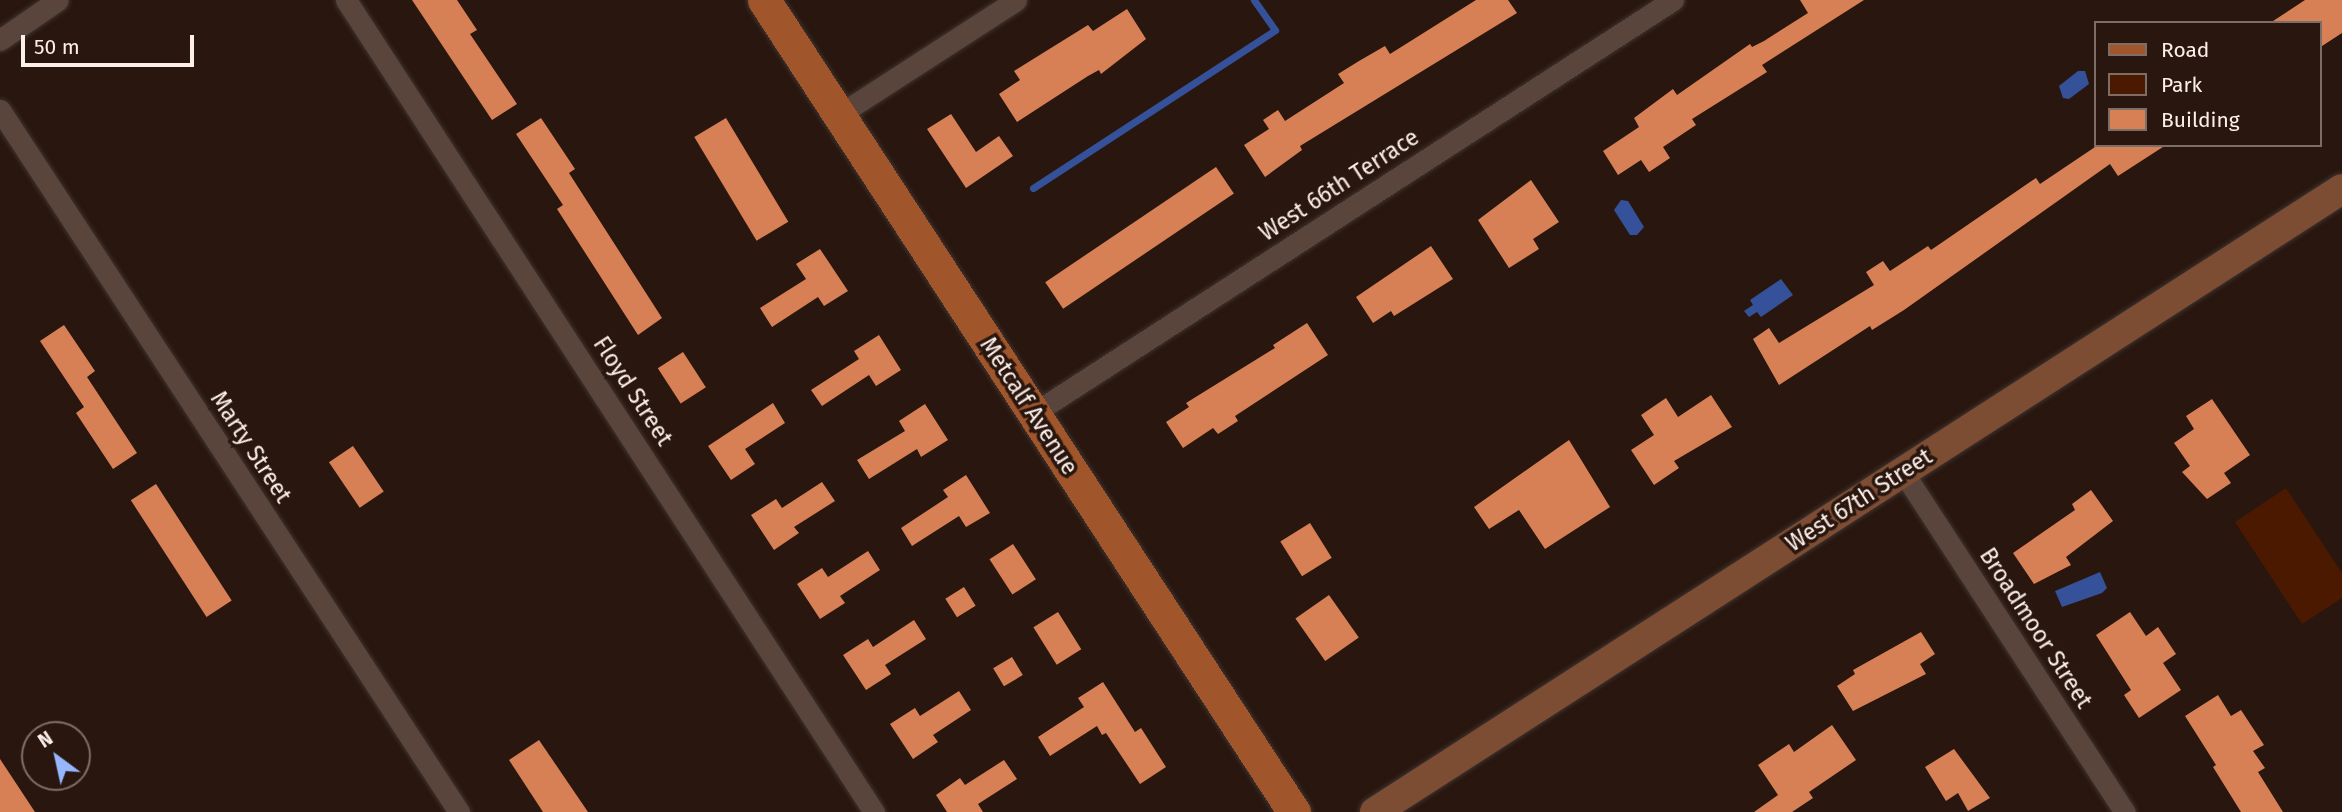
<!DOCTYPE html>
<html>
<head>
<meta charset="utf-8">
<style>
	body { margin:0 }
	#map { position:relative; width:2342px; height:812px; overflow:hidden; background:#29170f; font-family:"Fira Sans",sans-serif }
	div>[style] { position:absolute }
	.green>* { inset:0; background:#4a1900 }
	.water>* { inset:0; background:#345199 }
	.stream>* { height:7px; margin:-3.5px; padding:0 3.5px; transform-origin:3.5px; border-radius:3.5px; background:#345199 }
	.building>* { inset:0; background:#d78055; transform-origin:0 0 }
	.roads { filter:drop-shadow(0 0 2px #3f322f) drop-shadow(0 0 2px #3f322f) }
	.street>* { height:21px; margin:-10.5px; padding:0 10.5px; transform-origin:10.5px; border-radius:10.5px; background:#5a453c }
	.secondary>* { height:30px; margin:-15px; padding:0 15px; transform-origin:15px; border-radius:15px; background:#7d4d33 }
	.primary>* { height:33px; margin:-16.5px; padding:0 16.5px; transform-origin:16.5px; border-radius:16.5px; background:#a0552a }
	span { translate:-50% -50%; white-space:nowrap; text-align:center; line-height:1.15; -webkit-text-stroke:7px #29170f; paint-order:stroke }
	.street-label { font-size:23px; color:#fcefea }
	.legend { position:absolute; left:2094px; top:21px; width:228px; height:126px; box-sizing:border-box; background:#29170f; border:2px solid #7d6d67; margin:0; padding:9px 12px; list-style:none; font-size:21px; color:#fcefea }
	.legend li { display:flex; align-items:center; gap:14px; height:35px }
	.legend b { width:35px; border:2px solid #7d6d67 }
	.north { position:absolute; left:21px; top:721px; width:70px; height:70px; box-sizing:border-box; background:#29170f; border:2px solid #7d6d67; border-radius:50%; rotate:327deg; font-size:19px; font-weight:700; line-height:28px; text-align:center; color:#fcefea }
	.north::after { content:''; display:block; margin:auto; width:24px; height:32px; background:#96b6fd; clip-path:polygon(50% 0,100% 100%,50% 72%,0 100%) }
	.scale { position:absolute; left:21px; top:35px; width:173px; height:32px; box-sizing:border-box; border:4px solid #fcefea; border-top:0; padding-left:9px; font-size:21px; line-height:24px; white-space:nowrap; color:#fcefea; -webkit-text-stroke:5px #29170f; paint-order:stroke }
</style>
</head>
<body>
<div id="map">
	<div class="green">
		<div style="clip-path:polygon(2286px 488px,2342px 573px,2342px 598px,2302px 624px,2235px 522px)"></div>
	</div>
	<div class="water">
		<div style="clip-path:polygon(2078px 71px,2085px 71px,2089px 84px,2069px 99px,2063px 98px,2059px 86px)"></div>
		<div style="clip-path:polygon(1621px 200px,1628px 201px,1644px 227px,1637px 235px,1630px 235px,1614px 210px)"></div>
		<div style="clip-path:polygon(1781px 279px,1793px 295px,1761px 317px,1757px 312px,1749px 317px,1744px 311px,1753px 305px,1750px 300px)"></div>
		<div style="clip-path:polygon(2100px 572px,2107px 588px,2102px 593px,2062px 607px,2055px 591px)"></div>
	</div>
	<div class="stream">
		<div style="left:1033px;top:188px;width:289px;rotate:-33.1deg"></div>
		<div style="left:1275px;top:30px;width:37px;rotate:-125deg"></div>
	</div>
	<div class="building">
		<div style="clip-path:polygon(412px 0,457px 0,477px 30px,470px 34px,517px 104px,492px 120px)"></div>
		<div style="clip-path:polygon(1476px 0,1508px 0,1517px 13px,1300px 146px,1302px 150px,1265px 177px,1244px 145px,1269px 129px,1263px 120px,1278px 110px,1285px 121px,1344px 83px,1338px 74px,1359px 61px,1385px 46px,1390px 54px)"></div>
		<div style="clip-path:polygon(1800px 0,1864px 0,1762px 65px,1767px 72px,1692px 119px,1696px 125px,1663px 147px,1670px 158px,1649px 172px,1641px 160px,1618px 175px,1603px 151px,1639px 127px,1634px 118px,1673px 89px,1677px 95px,1750px 44px,1752px 47px,1764px 41px,1808px 13px)"></div>
		<div style="clip-path:polygon(2305px 0,2342px 0,2342px 33px,2319px 48px,2319px 23px,2270px 23px)"></div>
		<div style="clip-path:polygon(1127px 9px,1146px 39px,1101px 74px,1099px 70px,1088px 76px,1017px 122px,999px 94px,1020px 80px,1014px 71px,1088px 25px,1093px 31px)"></div>
		<div style="clip-path:polygon(951px 114px,976px 152px,999px 136px,1013px 156px,966px 188px,927px 129px)"></div>
		<div style="clip-path:polygon(541px 118px,575px 169px,569px 173px,662px 318px,638px 335px,557px 209px,563px 205px,516px 134px)"></div>
		<div style="left:726px;top:118px;width:121px;height:37px;rotate:59deg"></div>
		<div style="clip-path:polygon(2098px 145px,2166px 145px,2118px 176px,2110px 164px,1904px 310px,1872px 330px,1870px 326px,1779px 385px,1753px 339px,1769px 328px,1779px 343px,1874px 285px,1866px 272px,1883px 261px,1890px 271px,1928px 246px,1931px 250px,2036px 178px,2040px 184px)"></div>
		<div style="left:1216px;top:167px;width:32px;height:206px;rotate:56deg"></div>
		<div style="clip-path:polygon(1531px 180px,1559px 222px,1533px 239px,1539px 249px,1509px 268px,1478px 220px)"></div>
		<div style="clip-path:polygon(1431px 246px,1453px 279px,1394px 316px,1391px 311px,1373px 323px,1356px 297px)"></div>
		<div style="clip-path:polygon(820px 249px,848px 291px,824px 306px,818px 297px,772px 327px,760px 308px,806px 279px,796px 264px)"></div>
		<div style="clip-path:polygon(1307px 323px,1328px 355px,1235px 416px,1238px 421px,1218px 434px,1213px 428px,1183px 448px,1166px 422px,1189px 407px,1186px 403px,1275px 348px,1273px 345px)"></div>
		<div style="clip-path:polygon(64px 325px,95px 371px,87px 377px,137px 453px,113px 469px,76px 413px,84px 407px,40px 341px)"></div>
		<div style="clip-path:polygon(879px 335px,901px 370px,876px 386px,869px 375px,822px 406px,811px 390px,859px 359px,854px 351px)"></div>
		<div style="left:683px;top:352px;width:42px;height:30px;rotate:57deg"></div>
		<div style="clip-path:polygon(1711px 395px,1732px 427px,1674px 461px,1679px 468px,1654px 485px,1631px 450px,1654px 435px,1641px 415px,1666px 398px,1678px 417px)"></div>
		<div style="clip-path:polygon(2212px 399px,2250px 455px,2224px 473px,2231px 483px,2207px 499px,2182px 472px,2190px 466px,2174px 443px,2194px 429px,2186px 416px)"></div>
		<div style="clip-path:polygon(773px 403px,785px 423px,745px 449px,755px 464px,731px 480px,708px 446px)"></div>
		<div style="clip-path:polygon(925px 404px,948px 440px,921px 457px,917px 449px,869px 479px,857px 460px,905px 431px,899px 421px)"></div>
		<div style="clip-path:polygon(1569px 440px,1610px 507px,1545px 549px,1519px 510px,1489px 529px,1474px 507px)"></div>
		<div style="left:353px;top:446px;width:55px;height:29px;rotate:56deg"></div>
		<div style="clip-path:polygon(966px 475px,990px 513px,966px 527px,959px 516px,912px 546px,901px 528px,948px 497px,943px 490px)"></div>
		<div style="clip-path:polygon(822px 482px,835px 501px,794px 527px,799px 533px,774px 550px,751px 515px,776px 499px,782px 508px)"></div>
		<div style="left:156px;top:484px;width:139px;height:30px;rotate:57deg"></div>
		<div style="clip-path:polygon(2091px 490px,2113px 521px,2066px 557px,2071px 565px,2034px 584px,2013px 553px,2075px 510px,2072px 504px)"></div>
		<div style="left:1310px;top:523px;width:41px;height:35px;rotate:58deg"></div>
		<div style="left:1013px;top:544px;width:42px;height:28px;rotate:57deg"></div>
		<div style="clip-path:polygon(868px 551px,880px 570px,840px 596px,845px 603px,820px 619px,797px 584px,822px 568px,828px 577px)"></div>
		<div style="left:964px;top:587px;width:22px;height:22px;rotate:58deg"></div>
		<div style="left:1329px;top:595px;width:52px;height:41px;rotate:55deg"></div>
		<div style="left:1058px;top:612px;width:44px;height:29px;rotate:58deg"></div>
		<div style="clip-path:polygon(2130px 612px,2146px 636px,2158px 627px,2176px 654px,2163px 663px,2181px 690px,2139px 718px,2124px 695px,2131px 690px,2096px 635px)"></div>
		<div style="clip-path:polygon(914px 620px,926px 639px,885px 665px,891px 674px,866px 690px,843px 655px,868px 639px,873px 647px)"></div>
		<div style="clip-path:polygon(1921px 632px,1935px 654px,1920px 664px,1926px 674px,1853px 711px,1837px 686px,1855px 674px,1853px 670px)"></div>
		<div style="left:1012px;top:657px;width:21px;height:22px;rotate:59deg"></div>
		<div style="clip-path:polygon(1103px 682px,1135px 732px,1141px 728px,1166px 767px,1140px 784px,1106px 733px,1102px 735px,1097px 726px,1050px 756px,1038px 737px,1084px 707px,1078px 698px)"></div>
		<div style="clip-path:polygon(959px 691px,971px 710px,933px 735px,938px 742px,913px 759px,890px 724px,915px 708px,920px 716px)"></div>
		<div style="clip-path:polygon(2218px 695px,2231px 716px,2241px 710px,2264px 745px,2253px 751px,2265px 768px,2258px 772px,2283px 812px,2241px 812px,2213px 767px,2216px 765px,2185px 716px)"></div>
		<div style="clip-path:polygon(1832px 725px,1856px 760px,1809px 792px,1813px 798px,1792px 812px,1754px 812px,1778px 795px,1758px 765px,1789px 744px,1794px 752px)"></div>
		<div style="clip-path:polygon(539px 740px,588px 812px,543px 812px,509px 760px)"></div>
		<div style="clip-path:polygon(1954px 749px,1990px 798px,1968px 811px,1958px 793px,1946px 801px,1925px 767px)"></div>
		<div style="clip-path:polygon(0 759px,35px 812px,0 812px)"></div>
		<div style="clip-path:polygon(1004px 760px,1017px 779px,978px 804px,983px 812px,947px 812px,936px 795px,960px 778px,965px 785px)"></div>
	</div>
	<div class="roads">
		<div class="street">
			<div style="left:346px;top:0;width:969px;rotate:56.97deg"></div>
			<div style="left:0;top:40px;width:70px;rotate:-34.6deg"></div>
			<div style="left:0;top:110px;width:839px;rotate:56.82deg"></div>
			<div style="left:837px;top:116px;width:213px;rotate:-32.9deg"></div>
			<div style="left:1034px;top:413px;width:761px;rotate:-32.88deg"></div>
			<div style="left:1903px;top:472px;width:406px;rotate:56.9deg"></div>
		</div>
		<div class="secondary">
			<div style="left:1375px;top:812px;width:1150px;rotate:-32.79deg"></div>
		</div>
		<div class="primary">
			<div style="left:764px;top:0;width:970px;rotate:56.87deg"></div>
		</div>
	</div>
	<div class="street-label">
		<span style="left:1339px;top:185px;rotate:-33deg">West 66th Terrace</span>
		<span style="left:633px;top:391px;rotate:57deg">Floyd Street</span>
		<span style="left:1029px;top:406px;rotate:57deg">Metcalf Avenue</span>
		<span style="left:251px;top:447px;rotate:57deg">Marty Street</span>
		<span style="left:1859px;top:500px;rotate:-33deg">West 67th Street</span>
		<span style="left:2036px;top:628px;rotate:57deg">Broadmoor Street</span>
	</div>
	<ul class="legend">
	<li><b style="height:9px;background:#a0552a"></b>Road</li>
	<li><b style="height:19px;background:#4a1900"></b>Park</li>
	<li><b style="height:19px;background:#d78055"></b>Building</li>
	</ul>
	<div class="north">N</div>
	<div class="scale">50 m</div>
</div>
</body>
</html>
